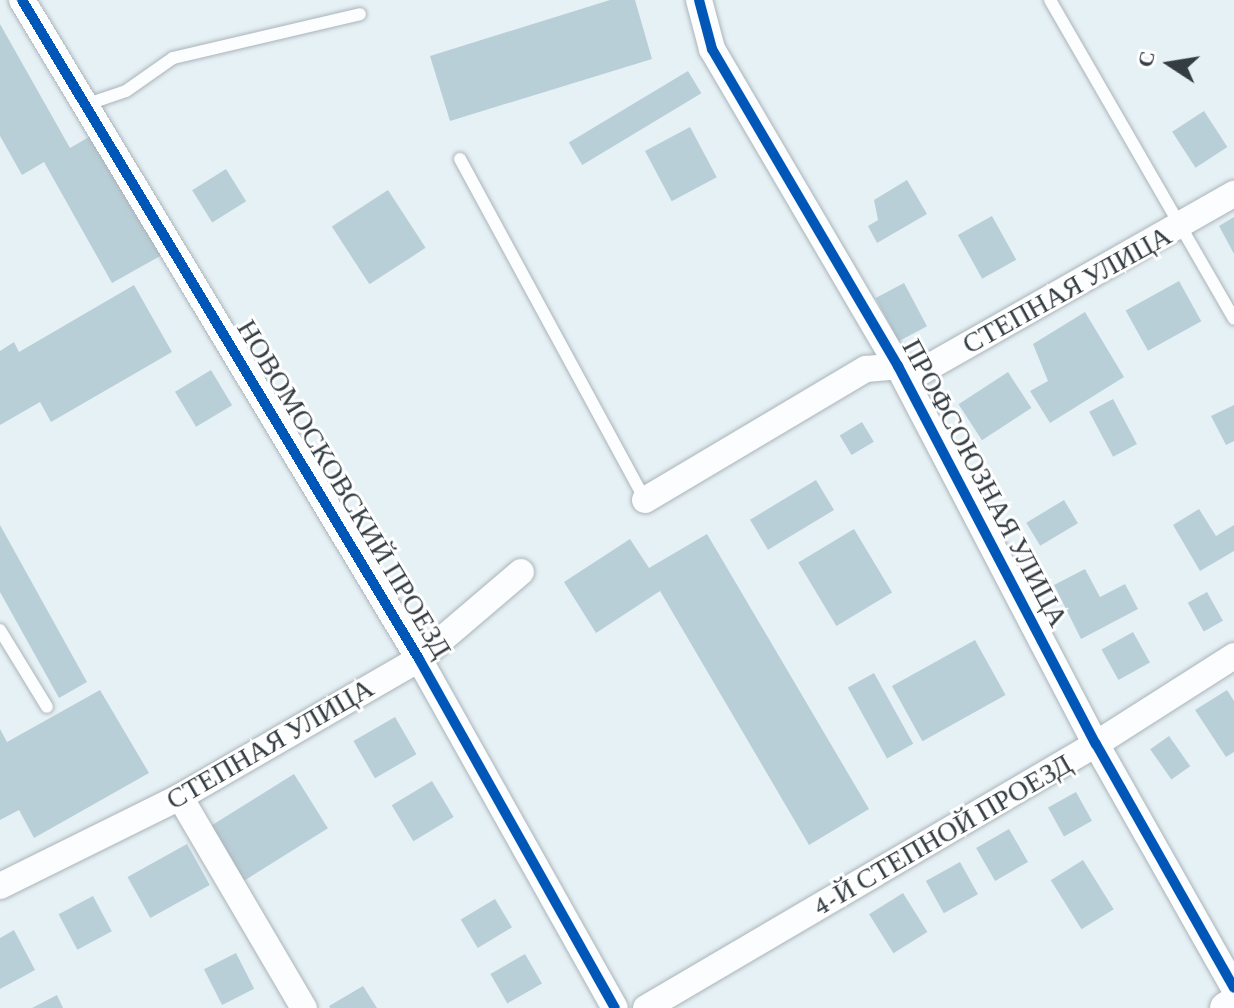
<!DOCTYPE html>
<html>
<head>
<meta charset="utf-8">
<style>
	body { margin:0 }
	#map { position:relative; width:1234px; height:1008px; overflow:hidden; background:#e6f1f6; font-family:"Crimson Pro",serif }
	div>[style] { position:absolute }
	.building>* { inset:0; background:#b9cfd8; transform-origin:0 0 }
	.roads { filter:drop-shadow(0 0 2px #abb4b8) drop-shadow(0 0 2px #abb4b8) }
	.service>* { height:12px; margin:-6px; padding:0 6px; transform-origin:6px; border-radius:6px; background:#fbfdfe }
	.minor>* { height:26px; margin:-13px; padding:0 13px; transform-origin:13px; border-radius:13px; background:#fbfdfe }
	.tertiary>* { height:32px; margin:-16px; padding:0 16px; transform-origin:16px; border-radius:16px; background:#fbfdfe }
	.cycleway>* { height:10px; margin:-5px; padding:0 5px; transform-origin:5px; border-radius:5px; background:#0057b8 }
	span { translate:-50% -50%; white-space:nowrap; text-align:center; line-height:1.15; -webkit-text-stroke:6px #fff; paint-order:stroke }
	.street-label { font-size:28px; color:#333d42 }
	.north { position:absolute; left:1130px; top:24px; width:80px; height:80px; -webkit-text-stroke:6px #fff; paint-order:stroke; rotate:282deg; font-size:22px; font-weight:700; line-height:32px; text-align:center; color:#333d42 }
	.north::after { content:''; display:block; margin:auto; width:28px; height:36px; background:#333d42; clip-path:polygon(50% 0,100% 100%,50% 72%,0 100%) }
</style>
</head>
<body>
<div id="map">
	<div class="building">
		<div style="clip-path:polygon(610px 0,635px 0,652px 59px,450px 121px,430px 56px)"></div>
		<div style="clip-path:polygon(0 24px,70px 148px,94px 134px,162px 255px,112px 283px,44px 162px,22px 175px,0 136px)"></div>
		<div style="left:688px;top:71px;width:26px;height:139px;rotate:59deg"></div>
		<div style="left:1204px;top:111px;width:43px;height:38px;rotate:57deg"></div>
		<div style="left:690px;top:127px;width:57px;height:51px;rotate:62deg"></div>
		<div style="left:226px;top:169px;width:38px;height:40px;rotate:58deg"></div>
		<div style="clip-path:polygon(907px 180px,927px 214px,877px 243px,868px 226px,878px 220px,874px 200px)"></div>
		<div style="left:388px;top:190px;width:69px;height:67px;rotate:57deg"></div>
		<div style="left:992px;top:216px;width:50px;height:39px;rotate:61deg"></div>
		<div style="clip-path:polygon(1234px 217px,1234px 254px,1219px 226px)"></div>
		<div style="left:1179px;top:281px;width:46px;height:61px;rotate:61deg"></div>
		<div style="left:904px;top:283px;width:49px;height:32px;rotate:62deg"></div>
		<div style="clip-path:polygon(134px 285px,172px 352px,51px 422px,40px 402px,0 425px,0 351px,14px 342px,19px 352px)"></div>
		<div style="clip-path:polygon(1085px 312px,1124px 377px,1050px 423px,1030px 391px,1048px 381px,1033px 344px)"></div>
		<div style="left:211px;top:370px;width:41px;height:42px;rotate:59deg"></div>
		<div style="left:1008px;top:372px;width:43px;height:59px;rotate:57deg"></div>
		<div style="left:1113px;top:399px;width:51px;height:27px;rotate:62deg"></div>
		<div style="clip-path:polygon(1234px 405px,1234px 441px,1226px 445px,1211px 416px)"></div>
		<div style="left:862px;top:422px;width:23px;height:26px;rotate:59deg"></div>
		<div style="left:816px;top:480px;width:35px;height:77px;rotate:59deg"></div>
		<div style="left:1064px;top:500px;width:27px;height:44px;rotate:59deg"></div>
		<div style="clip-path:polygon(1199px 509px,1216px 536px,1234px 525px,1234px 551px,1200px 571px,1173px 525px)"></div>
		<div style="clip-path:polygon(0 525px,87px 682px,59px 698px,0 592px)"></div>
		<div style="left:854px;top:529px;width:74px;height:65px;rotate:59deg"></div>
		<div style="clip-path:polygon(707px 534px,869px 809px,809px 845px,660px 591px,596px 633px,564px 582px,630px 539px,649px 568px)"></div>
		<div style="clip-path:polygon(1085px 569px,1100px 597px,1125px 584px,1138px 609px,1081px 639px,1054px 585px)"></div>
		<div style="left:1207px;top:592px;width:33px;height:22px;rotate:61deg"></div>
		<div style="left:1133px;top:632px;width:35px;height:36px;rotate:61deg"></div>
		<div style="left:975px;top:640px;width:63px;height:95px;rotate:61deg"></div>
		<div style="left:874px;top:673px;width:81px;height:30px;rotate:61deg"></div>
		<div style="clip-path:polygon(100px 690px,149px 773px,34px 838px,19px 810px,0 820px,0 729px,7px 742px)"></div>
		<div style="clip-path:polygon(1227px 690px,1234px 701px,1234px 752px,1226px 757px,1195px 710px)"></div>
		<div style="left:395px;top:717px;width:43px;height:48px;rotate:60deg"></div>
		<div style="left:1169px;top:736px;width:37px;height:23px;rotate:55deg"></div>
		<div style="left:294px;top:774px;width:64px;height:104px;rotate:58deg"></div>
		<div style="left:432px;top:781px;width:42px;height:47px;rotate:59deg"></div>
		<div style="left:1076px;top:792px;width:33px;height:32px;rotate:61deg"></div>
		<div style="left:1009px;top:829px;width:38px;height:38px;rotate:60deg"></div>
		<div style="left:187px;top:844px;width:47px;height:68px;rotate:61deg"></div>
		<div style="left:1083px;top:860px;width:58px;height:38px;rotate:58deg"></div>
		<div style="left:960px;top:862px;width:37px;height:39px;rotate:61deg"></div>
		<div style="left:903px;top:893px;width:46px;height:40px;rotate:58deg"></div>
		<div style="left:93px;top:896px;width:40px;height:39px;rotate:62deg"></div>
		<div style="left:495px;top:899px;width:33px;height:40px;rotate:59deg"></div>
		<div style="clip-path:polygon(14px 930px,35px 970px,0 989px,0 938px)"></div>
		<div style="left:236px;top:953px;width:40px;height:36px;rotate:63deg"></div>
		<div style="left:525px;top:954px;width:34px;height:40px;rotate:60deg"></div>
		<div style="clip-path:polygon(363px 986px,377px 1008px,330px 1008px,329px 1006px)"></div>
		<div style="clip-path:polygon(57px 995px,63px 1008px,32px 1008px)"></div>
	</div>
	<div class="roads">
		<div class="service">
			<div style="left:1050px;top:0;width:368px;rotate:60deg"></div>
			<div style="left:85px;top:105px;width:43px;rotate:-18.9deg"></div>
			<div style="left:126px;top:91px;width:57px;rotate:-35.1deg"></div>
			<div style="left:173px;top:58px;width:192px;rotate:-13.2deg"></div>
			<div style="left:460px;top:159px;width:388px;rotate:61.5deg"></div>
			<div style="left:0;top:630px;width:90px;rotate:58.6deg"></div>
		</div>
		<div class="minor">
			<div style="left:22px;top:0;width:769px;rotate:58.93deg"></div>
			<div style="left:419px;top:659px;width:400px;rotate:60.7deg"></div>
			<div style="left:699px;top:0;width:51px;rotate:75.1deg"></div>
			<div style="left:712px;top:49px;width:368px;rotate:59.6deg"></div>
			<div style="left:898px;top:366px;width:427px;rotate:62.4deg"></div>
			<div style="left:1096px;top:744px;width:280px;rotate:60.5deg"></div>
			<div style="left:645px;top:500px;width:257px;rotate:-30.7deg"></div>
			<div style="left:866px;top:369px;width:32px;rotate:-5deg"></div>
			<div style="left:898px;top:366px;width:25px;rotate:12deg"></div>
			<div style="left:922px;top:371px;width:359px;rotate:-29.6deg"></div>
			<div style="left:180px;top:797px;width:245px;rotate:59.6deg"></div>
			<div style="left:0;top:886px;width:201px;rotate:-26.3deg"></div>
			<div style="left:180px;top:797px;width:276px;rotate:-30deg"></div>
			<div style="left:419px;top:659px;width:134px;rotate:-40.5deg"></div>
			<div style="left:646px;top:1008px;width:522px;rotate:-30.4deg"></div>
			<div style="left:1096px;top:744px;width:164px;rotate:-32.5deg"></div>
		</div>
		<div class="tertiary">
			<div style="left:1226px;top:1008px;width:9px;rotate:-32deg"></div>
		</div>
	</div>
	<div class="cycleway">
		<div style="left:22px;top:0;width:769px;rotate:58.93deg"></div>
		<div style="left:419px;top:659px;width:400px;rotate:60.7deg"></div>
		<div style="left:699px;top:0;width:51px;rotate:75.1deg"></div>
		<div style="left:712px;top:49px;width:368px;rotate:59.6deg"></div>
		<div style="left:898px;top:366px;width:427px;rotate:62.4deg"></div>
		<div style="left:1096px;top:744px;width:280px;rotate:60.5deg"></div>
	</div>
	<div class="street-label">
		<span style="left:1067px;top:290px;rotate:-29deg">СТЕПНАЯ УЛИЦА</span>
		<span style="left:985px;top:483px;rotate:62deg">ПРОФСОЮЗНАЯ УЛИЦА</span>
		<span style="left:344px;top:489px;rotate:59deg">НОВОМОСКОВСКИЙ ПРОЕЗД</span>
		<span style="left:270px;top:744px;rotate:-30deg">СТЕПНАЯ УЛИЦА</span>
		<span style="left:942px;top:835px;rotate:-30deg">4-Й СТЕПНОЙ ПРОЕЗД</span>
	</div>
	<div class="north">С</div>
</div>
</body>
</html>
